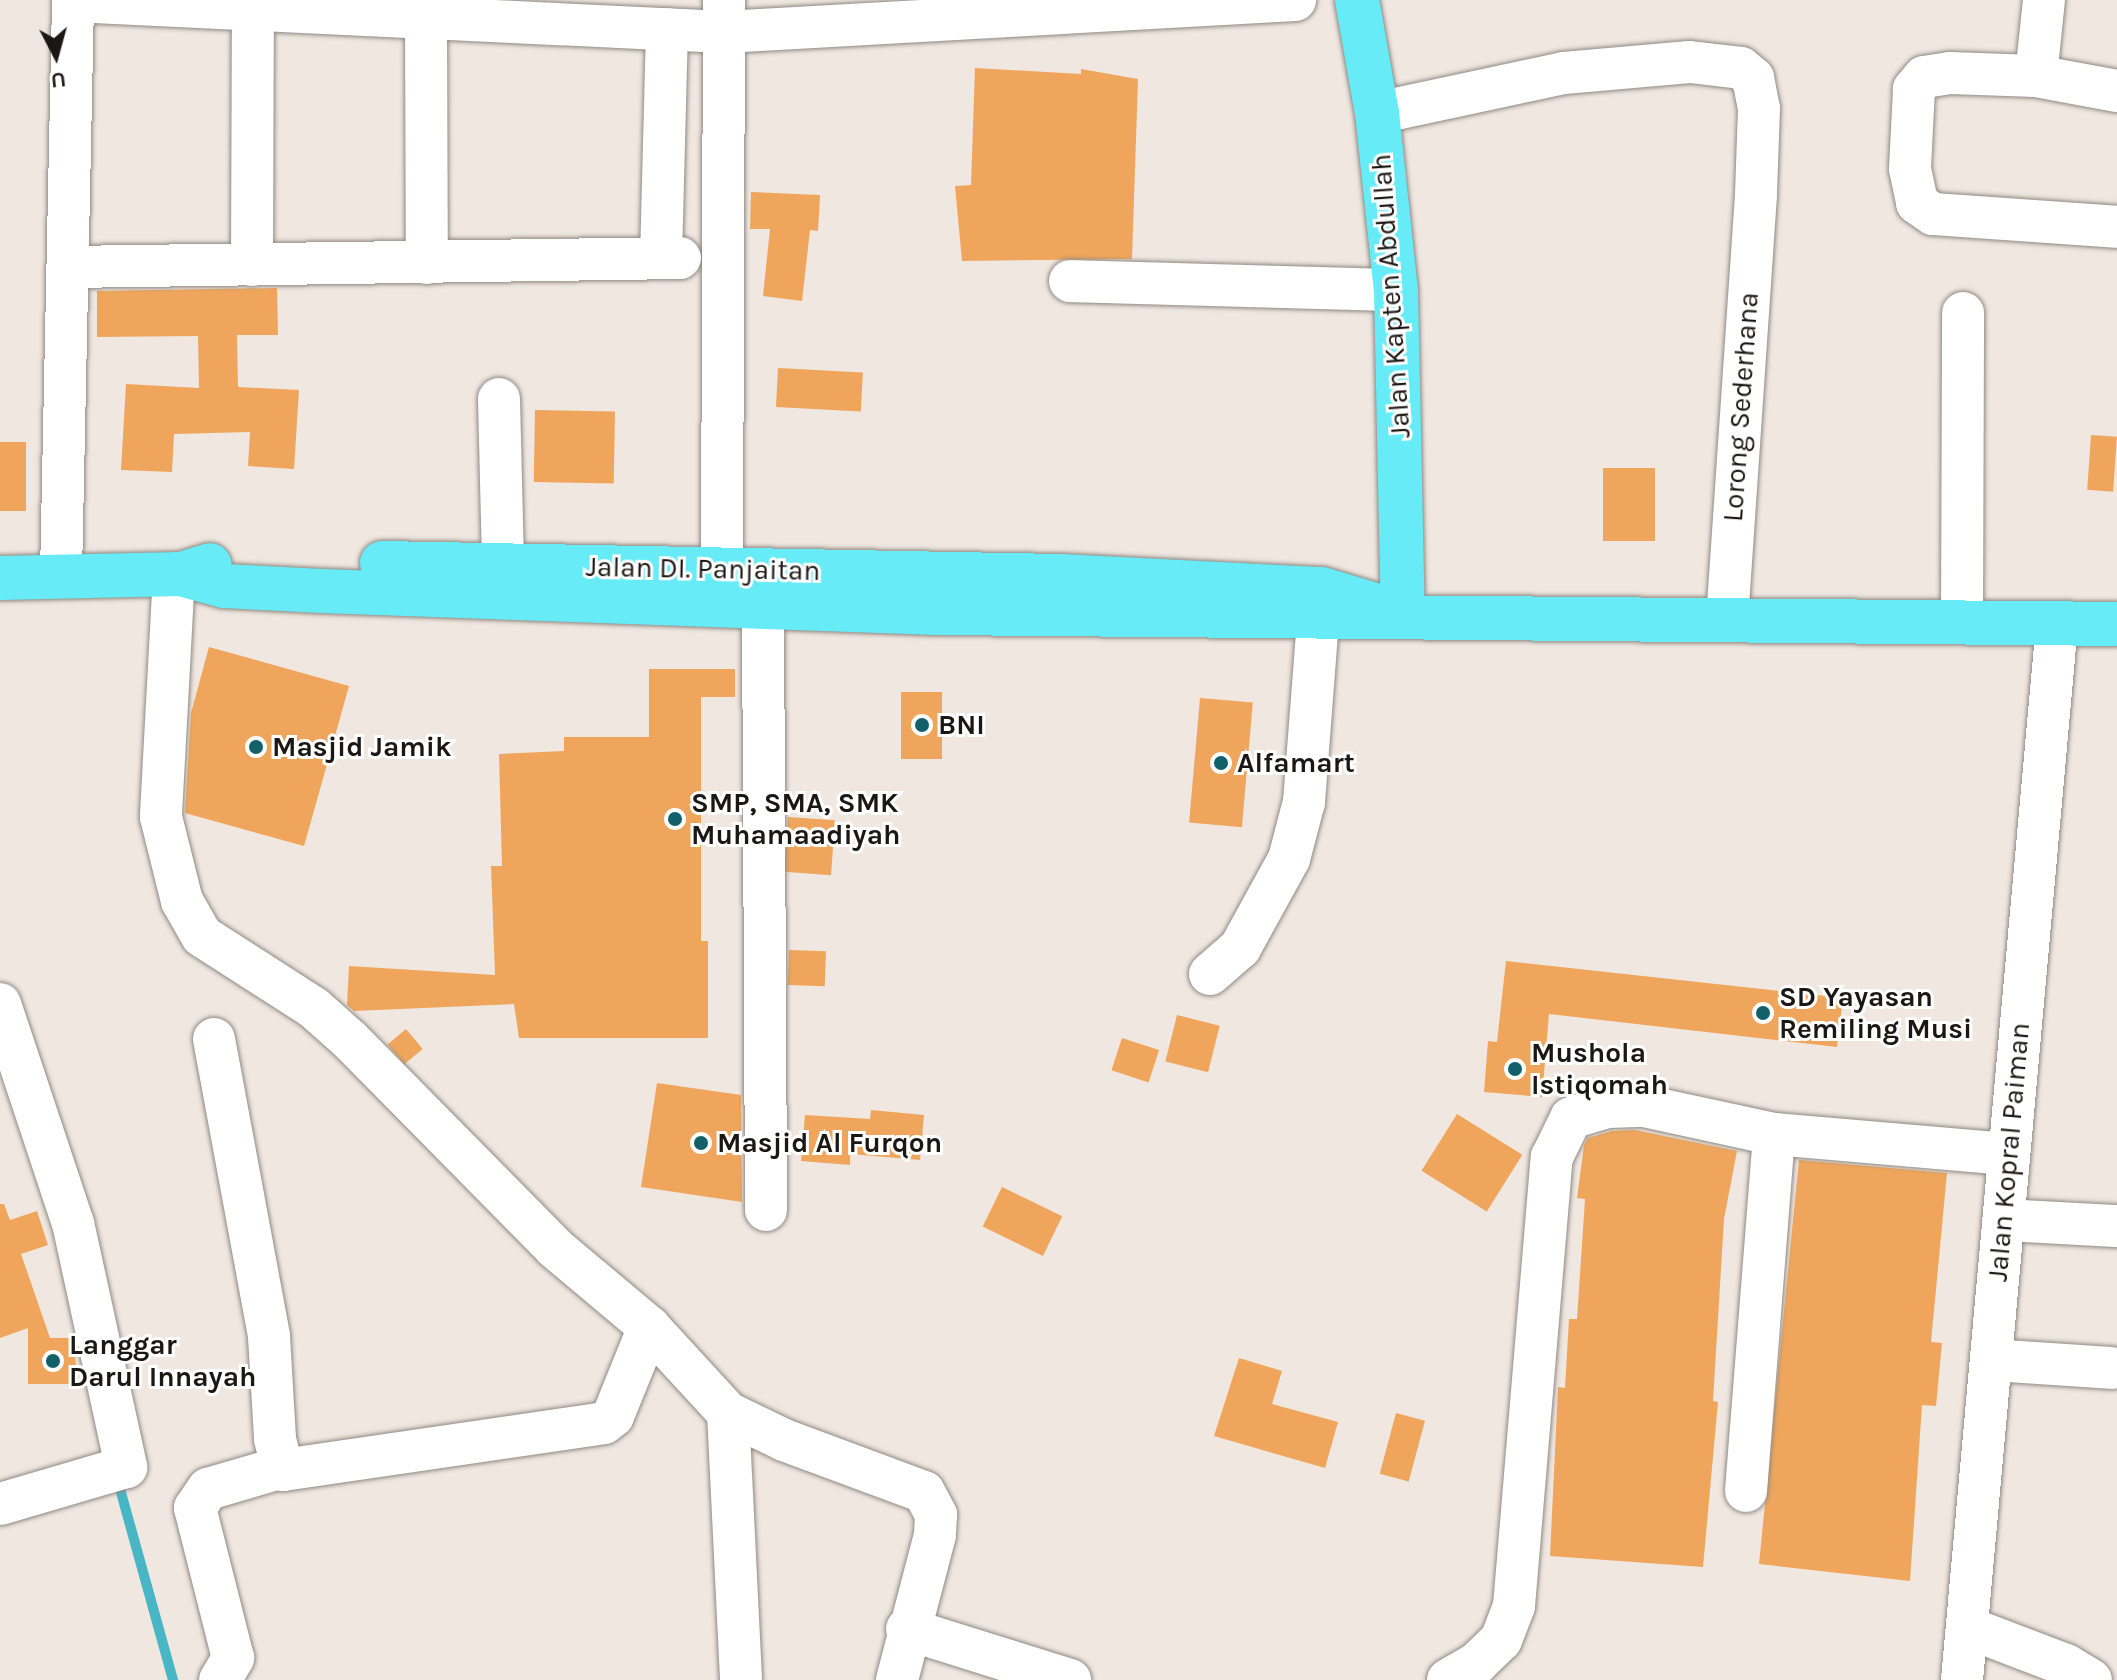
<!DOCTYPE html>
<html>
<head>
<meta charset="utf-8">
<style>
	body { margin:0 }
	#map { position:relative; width:2117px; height:1680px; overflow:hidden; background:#efe7e0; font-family:Karla,sans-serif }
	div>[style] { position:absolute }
	.stream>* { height:10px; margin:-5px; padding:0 5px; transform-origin:5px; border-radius:5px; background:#48b6c4 }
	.building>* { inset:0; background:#efa65c; transform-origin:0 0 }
	.roads { filter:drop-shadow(0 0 2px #908982) drop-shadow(0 0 2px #908982) }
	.minor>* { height:42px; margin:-21px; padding:0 21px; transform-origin:21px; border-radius:21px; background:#fff }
	.major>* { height:44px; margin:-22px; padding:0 22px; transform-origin:22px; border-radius:22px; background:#66ebf7 }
	.dots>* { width:22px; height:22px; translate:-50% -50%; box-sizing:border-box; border:4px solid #fff; border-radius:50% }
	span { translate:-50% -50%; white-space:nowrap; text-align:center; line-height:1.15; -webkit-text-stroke:6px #fff; paint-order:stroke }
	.street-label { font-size:28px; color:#1a1715 }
	.poi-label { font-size:28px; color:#1a1715; font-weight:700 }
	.left { translate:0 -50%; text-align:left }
	.north { position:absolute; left:16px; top:16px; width:80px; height:80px; -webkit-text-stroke:6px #fff; paint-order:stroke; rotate:174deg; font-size:22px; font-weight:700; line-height:32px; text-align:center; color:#1a1715 }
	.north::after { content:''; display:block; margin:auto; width:28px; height:36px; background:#1a1715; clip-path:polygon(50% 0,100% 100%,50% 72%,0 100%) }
</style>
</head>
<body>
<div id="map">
	<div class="stream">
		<div style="left:117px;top:1478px;width:210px;rotate:74.5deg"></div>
	</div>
	<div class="building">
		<div style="clip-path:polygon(975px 68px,1081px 74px,1081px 69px,1138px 79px,1132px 259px,962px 261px,955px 186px,971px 185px)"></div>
		<div style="clip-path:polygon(751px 192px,820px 195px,818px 231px,810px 230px,802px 301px,763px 296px,770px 229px,750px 229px)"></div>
		<div style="clip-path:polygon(277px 288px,278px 335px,237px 335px,238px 387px,299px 390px,294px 469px,248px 466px,250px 432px,174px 434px,172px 472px,121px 470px,126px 384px,199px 388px,198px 336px,97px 337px,97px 291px)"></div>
		<div style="left:778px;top:368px;width:85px;height:39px;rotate:3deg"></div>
		<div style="left:535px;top:410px;width:80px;height:72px;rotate:1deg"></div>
		<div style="left:2091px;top:435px;width:26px;height:55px;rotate:4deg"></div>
		<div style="left:0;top:442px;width:26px;height:69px"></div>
		<div style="left:1603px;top:468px;width:52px;height:73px"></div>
		<div style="clip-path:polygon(209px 647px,349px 686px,304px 846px,185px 813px,191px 713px)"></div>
		<div style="clip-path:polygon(649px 669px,735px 669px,735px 697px,701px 697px,701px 941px,708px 941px,708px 1038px,519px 1038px,514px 1004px,354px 1011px,347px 1005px,349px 966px,495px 975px,491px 866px,502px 866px,499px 754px,564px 751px,564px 737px,649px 737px)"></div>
		<div style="left:901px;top:692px;width:41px;height:67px"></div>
		<div style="left:1200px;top:698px;width:53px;height:125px;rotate:5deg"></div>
		<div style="left:788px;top:817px;width:47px;height:55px;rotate:4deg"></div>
		<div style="left:789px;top:950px;width:37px;height:35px;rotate:2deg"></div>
		<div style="clip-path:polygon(1506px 961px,1843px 998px,1837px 1047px,1549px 1014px,1542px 1097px,1484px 1092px,1488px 1041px,1497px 1042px)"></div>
		<div style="left:1177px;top:1015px;width:44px;height:48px;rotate:14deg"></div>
		<div style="left:406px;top:1029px;width:26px;height:24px;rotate:50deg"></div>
		<div style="left:1122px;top:1038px;width:39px;height:34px;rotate:18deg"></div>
		<div style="clip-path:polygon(657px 1083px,741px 1095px,742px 1202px,641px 1187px)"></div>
		<div style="clip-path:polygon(871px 1110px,924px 1115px,920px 1160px,850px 1154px,850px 1165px,801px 1161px,805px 1115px,870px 1119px)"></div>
		<div style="left:1457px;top:1114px;width:77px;height:67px;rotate:32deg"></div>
		<div style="clip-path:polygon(1635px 1130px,1737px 1151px,1724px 1219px,1713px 1401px,1718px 1402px,1703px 1567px,1550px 1556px,1558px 1387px,1565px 1388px,1569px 1319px,1577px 1319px,1585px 1199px,1577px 1198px,1584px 1145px,1588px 1138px,1612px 1131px)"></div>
		<div style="clip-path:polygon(1799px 1160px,1947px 1173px,1931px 1342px,1942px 1343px,1936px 1406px,1922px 1405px,1910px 1581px,1759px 1564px)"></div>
		<div style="left:1002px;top:1187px;width:67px;height:44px;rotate:26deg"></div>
		<div style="clip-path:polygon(0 1204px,4px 1204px,10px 1220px,37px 1211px,48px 1245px,21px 1254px,50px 1338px,73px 1338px,78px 1384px,28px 1384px,28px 1328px,0 1338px)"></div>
		<div style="clip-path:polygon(1239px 1358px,1282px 1371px,1272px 1404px,1338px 1422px,1325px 1468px,1214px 1436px)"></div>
		<div style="left:1396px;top:1413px;width:30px;height:63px;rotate:15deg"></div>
	</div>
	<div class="roads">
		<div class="minor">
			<div style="left:73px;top:1px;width:652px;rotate:2.73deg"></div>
			<div style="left:724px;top:32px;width:572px;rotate:-3.21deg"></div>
			<div style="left:426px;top:16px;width:247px;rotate:89.8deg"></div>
			<div style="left:2036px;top:76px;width:76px;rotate:-84deg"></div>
			<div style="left:2117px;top:91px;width:82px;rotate:-169.5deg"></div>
			<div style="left:2036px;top:76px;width:86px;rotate:-178deg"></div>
			<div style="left:1950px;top:73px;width:26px;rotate:171deg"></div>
			<div style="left:1924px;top:77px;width:16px;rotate:130deg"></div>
			<div style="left:1914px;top:89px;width:80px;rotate:92.9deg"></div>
			<div style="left:1910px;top:169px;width:35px;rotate:78deg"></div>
			<div style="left:1917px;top:203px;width:19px;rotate:35deg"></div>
			<div style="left:1933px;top:214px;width:184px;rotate:4deg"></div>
			<div style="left:1377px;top:113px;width:191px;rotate:-12.1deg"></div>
			<div style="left:1564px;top:73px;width:126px;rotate:-5deg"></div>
			<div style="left:1690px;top:62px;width:51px;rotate:6.7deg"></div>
			<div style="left:1741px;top:68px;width:16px;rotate:40deg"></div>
			<div style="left:1753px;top:78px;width:31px;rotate:79deg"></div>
			<div style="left:1759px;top:108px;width:87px;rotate:92deg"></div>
			<div style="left:1756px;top:195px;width:426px;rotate:93.9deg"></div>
			<div style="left:661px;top:258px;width:229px;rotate:-88.5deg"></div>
			<div style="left:252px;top:265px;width:257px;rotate:-89.8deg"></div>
			<div style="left:68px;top:267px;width:612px;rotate:-0.84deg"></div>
			<div style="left:1070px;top:281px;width:326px;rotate:1.6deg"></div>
			<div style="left:499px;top:399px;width:166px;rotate:88.6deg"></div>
			<div style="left:722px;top:570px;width:570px;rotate:-89.8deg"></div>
			<div style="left:174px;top:574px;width:243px;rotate:93.1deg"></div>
			<div style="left:161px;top:817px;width:87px;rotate:76deg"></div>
			<div style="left:182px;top:901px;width:40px;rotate:60.3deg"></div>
			<div style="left:202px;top:936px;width:133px;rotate:32.7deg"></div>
			<div style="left:314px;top:1008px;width:48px;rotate:41.6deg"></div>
			<div style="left:350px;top:1040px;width:292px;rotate:45.4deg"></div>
			<div style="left:555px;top:1248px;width:123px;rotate:40deg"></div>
			<div style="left:649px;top:1327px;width:117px;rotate:47.4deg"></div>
			<div style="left:728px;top:1413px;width:62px;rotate:25.7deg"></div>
			<div style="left:784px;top:1440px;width:149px;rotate:20.4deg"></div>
			<div style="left:924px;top:1492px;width:26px;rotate:62deg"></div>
			<div style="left:936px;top:1515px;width:20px;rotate:93deg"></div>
			<div style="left:935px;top:1535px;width:150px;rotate:104.7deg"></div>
			<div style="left:61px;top:575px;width:575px;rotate:-88.8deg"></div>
			<div style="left:763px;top:608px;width:602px;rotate:89.71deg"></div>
			<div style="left:1962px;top:622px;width:309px;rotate:-89.8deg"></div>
			<div style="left:1210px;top:974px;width:40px;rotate:-41deg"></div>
			<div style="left:1240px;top:948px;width:102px;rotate:-61.2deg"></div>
			<div style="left:1289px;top:859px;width:59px;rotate:-75.3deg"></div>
			<div style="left:1304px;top:802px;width:183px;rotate:-85.6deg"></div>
			<div style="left:0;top:1004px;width:231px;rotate:71.6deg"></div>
			<div style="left:73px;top:1223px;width:250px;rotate:77.7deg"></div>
			<div style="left:126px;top:1467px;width:131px;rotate:163.6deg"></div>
			<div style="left:214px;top:1039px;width:303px;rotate:79.5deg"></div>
			<div style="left:269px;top:1337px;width:102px;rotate:86.6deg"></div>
			<div style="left:275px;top:1439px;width:32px;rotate:76deg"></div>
			<div style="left:283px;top:1470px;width:324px;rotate:-8.3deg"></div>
			<div style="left:604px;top:1423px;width:11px;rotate:-38deg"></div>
			<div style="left:613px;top:1416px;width:96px;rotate:-68deg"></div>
			<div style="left:2005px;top:1220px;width:112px;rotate:3.1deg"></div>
			<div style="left:1992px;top:1360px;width:120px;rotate:3.8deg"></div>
			<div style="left:728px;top:1413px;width:267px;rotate:87.2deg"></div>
			<div style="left:1746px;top:1491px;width:358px;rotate:-85.5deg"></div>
			<div style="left:1969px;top:1628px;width:104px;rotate:20.9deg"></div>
			<div style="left:2066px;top:1665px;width:29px;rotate:31deg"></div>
			<div style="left:907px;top:1629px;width:171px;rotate:17.4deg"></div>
			<div style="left:220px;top:1680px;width:26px;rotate:-59deg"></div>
			<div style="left:233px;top:1658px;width:155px;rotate:-104.2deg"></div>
			<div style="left:195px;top:1508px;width:23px;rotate:-56deg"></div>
			<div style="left:208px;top:1489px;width:75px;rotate:-16.3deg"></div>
			<div style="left:1448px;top:1680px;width:34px;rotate:-30deg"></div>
			<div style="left:1477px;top:1663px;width:33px;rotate:-44deg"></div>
			<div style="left:1501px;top:1640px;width:36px;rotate:-69deg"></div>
			<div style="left:1514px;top:1606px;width:451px;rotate:-85.2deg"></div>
			<div style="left:1552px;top:1157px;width:43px;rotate:-64deg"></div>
			<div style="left:1571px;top:1118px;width:39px;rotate:-17deg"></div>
			<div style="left:1608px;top:1107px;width:36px;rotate:-2deg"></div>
			<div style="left:1644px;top:1106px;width:133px;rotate:12.2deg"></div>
			<div style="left:1774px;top:1134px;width:234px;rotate:4.9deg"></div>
			<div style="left:1962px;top:1680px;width:1060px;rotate:-84.86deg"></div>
		</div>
		<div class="major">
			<div style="left:1357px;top:0;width:115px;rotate:80deg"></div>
			<div style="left:1377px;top:113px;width:178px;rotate:83.9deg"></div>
			<div style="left:1396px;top:290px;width:324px;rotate:88.8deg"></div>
			<div style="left:382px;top:563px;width:679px;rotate:1.1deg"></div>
			<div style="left:1061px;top:576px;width:261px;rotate:2.9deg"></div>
			<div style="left:1322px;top:589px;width:59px;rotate:16.9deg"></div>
			<div style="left:181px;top:574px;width:45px;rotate:15.6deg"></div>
			<div style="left:224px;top:586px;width:98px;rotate:2.9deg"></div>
			<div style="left:322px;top:591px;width:615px;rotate:2.05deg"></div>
			<div style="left:937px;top:613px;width:1180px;rotate:0.53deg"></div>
			<div style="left:0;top:578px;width:181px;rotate:-1.3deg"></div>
			<div style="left:181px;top:574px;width:30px;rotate:-17deg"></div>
		</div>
	</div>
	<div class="dots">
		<div style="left:922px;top:725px;background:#12616a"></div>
		<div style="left:256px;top:747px;background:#12616a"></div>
		<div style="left:1221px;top:763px;background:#12616a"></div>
		<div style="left:675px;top:819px;background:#12616a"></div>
		<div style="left:1763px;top:1013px;background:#12616a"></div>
		<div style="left:1515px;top:1069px;background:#12616a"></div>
		<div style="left:701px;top:1143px;background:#12616a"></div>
		<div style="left:53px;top:1361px;background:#12616a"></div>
	</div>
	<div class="street-label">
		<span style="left:1391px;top:296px;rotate:-94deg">Jalan Kapten Abdullah</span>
		<span style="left:1741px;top:407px;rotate:-86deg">Lorong Sederhana</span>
		<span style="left:703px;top:569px;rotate:1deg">Jalan DI. Panjaitan</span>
		<span style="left:2009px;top:1152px;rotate:-85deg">Jalan Kopral Paiman</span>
	</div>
	<div class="poi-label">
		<span class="left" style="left:938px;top:725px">BNI</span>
		<span class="left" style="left:272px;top:747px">Masjid Jamik</span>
		<span class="left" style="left:1237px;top:763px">Alfamart</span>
		<span class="left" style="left:691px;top:819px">SMP, SMA, SMK<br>Muhamaadiyah</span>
		<span class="left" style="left:1779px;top:1013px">SD Yayasan<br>Remiling Musi</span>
		<span class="left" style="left:1531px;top:1069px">Mushola<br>Istiqomah</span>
		<span class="left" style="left:717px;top:1143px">Masjid Al Furqon</span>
		<span class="left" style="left:69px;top:1361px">Langgar<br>Darul Innayah</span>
	</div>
	<div class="north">U</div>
</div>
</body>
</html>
